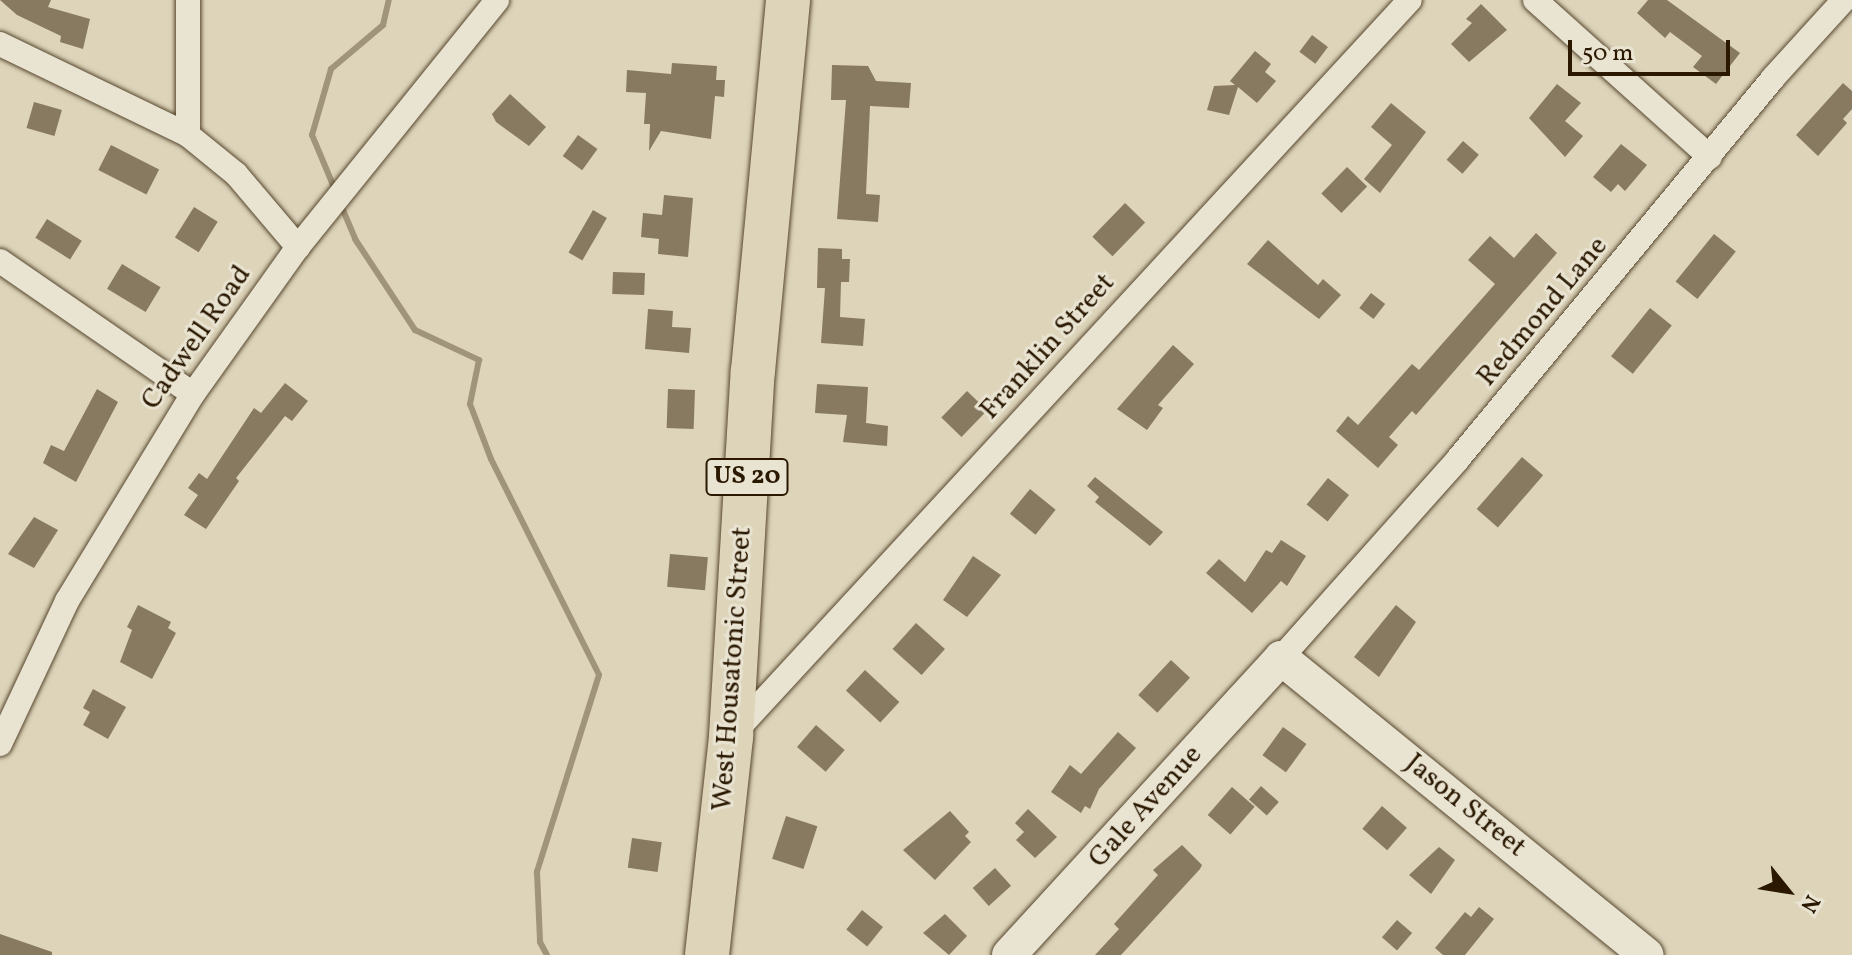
<!DOCTYPE html>
<html>
<head>
<meta charset="utf-8">
<style>
	body { margin:0 }
	#map { position:relative; width:1852px; height:955px; overflow:hidden; background:#ddd4ba; font-family:Vollkorn,serif }
	div>[style] { position:absolute }
	.stream>* { height:6px; margin:-3px; padding:0 3px; transform-origin:3px; border-radius:3px; background:#a0947b }
	.building>* { inset:0; background:#877a61; transform-origin:0 0 }
	.roads { filter:drop-shadow(0 0 2px #57472e) drop-shadow(0 0 2px #57472e) }
	.street>* { height:24px; margin:-12px; padding:0 12px; transform-origin:12px; border-radius:12px; background:#e9e3d2 }
	.secondary>* { height:34px; margin:-17px; padding:0 17px; transform-origin:17px; border-radius:17px; background:#e9e3d2 }
	.highway>* { height:44px; margin:-22px; padding:0 22px; transform-origin:22px; border-radius:22px; background:#ddd4ba }
	span { translate:-50% -50%; white-space:nowrap; text-align:center; line-height:1.15; -webkit-text-stroke:6px #e9e3d2; paint-order:stroke }
	.shield-label span { padding:2px 6px; background:#e9e3d2; border:2px solid; border-radius:6px; -webkit-text-stroke-width:0 }
	.shield-label { font-size:26px; color:#2a1800; font-weight:700 }
	.street-label { font-size:28px; color:#2a1800 }
	.north { position:absolute; left:1748px; top:851px; width:80px; height:80px; -webkit-text-stroke:6px #e9e3d2; paint-order:stroke; rotate:120deg; font-size:22px; font-weight:700; line-height:32px; text-align:center; color:#2a1800 }
	.north::after { content:''; display:block; margin:auto; width:28px; height:36px; background:#2a1800; clip-path:polygon(50% 0,100% 100%,50% 72%,0 100%) }
	.scale { position:absolute; left:1568px; top:40px; width:162px; height:36px; box-sizing:border-box; border:4px solid #2a1800; border-top:0; padding-left:10px; font-size:24px; line-height:28px; white-space:nowrap; color:#2a1800; -webkit-text-stroke:6px #e9e3d2; paint-order:stroke }
</style>
</head>
<body>
<div id="map">
	<div class="stream">
		<div style="left:336px;top:192px;width:62px;rotate:-112.8deg"></div>
		<div style="left:312px;top:135px;width:69px;rotate:-73.9deg"></div>
		<div style="left:331px;top:69px;width:68px;rotate:-40.2deg"></div>
		<div style="left:383px;top:25px;width:26px;rotate:-77deg"></div>
		<div style="left:340px;top:203px;width:39px;rotate:67deg"></div>
		<div style="left:355px;top:239px;width:109px;rotate:56.6deg"></div>
		<div style="left:415px;top:330px;width:71px;rotate:25.1deg"></div>
		<div style="left:479px;top:360px;width:45px;rotate:101.6deg"></div>
		<div style="left:470px;top:404px;width:59px;rotate:69.1deg"></div>
		<div style="left:491px;top:459px;width:241px;rotate:63.4deg"></div>
		<div style="left:599px;top:675px;width:207px;rotate:107.5deg"></div>
		<div style="left:537px;top:872px;width:70px;rotate:87.5deg"></div>
		<div style="left:540px;top:942px;width:15px;rotate:62deg"></div>
	</div>
	<div class="building">
		<div style="clip-path:polygon(0 0,51px 0,48px 7px,90px 19px,83px 49px,60px 42px,61px 36px,17px 15px)"></div>
		<div style="clip-path:polygon(1648px 0,1667px 0,1740px 53px,1716px 84px,1693px 67px,1702px 56px,1670px 32px,1665px 38px,1637px 13px)"></div>
		<div style="clip-path:polygon(1481px 4px,1507px 30px,1469px 62px,1451px 44px,1472px 23px,1466px 19px)"></div>
		<div style="left:1312px;top:35px;width:20px;height:21px;rotate:37deg"></div>
		<div style="clip-path:polygon(1255px 51px,1271px 64px,1265px 72px,1276px 81px,1257px 103px,1238px 87px,1229px 115px,1207px 110px,1214px 86px,1235px 85px,1230px 81px)"></div>
		<div style="clip-path:polygon(672px 63px,717px 66px,716px 80px,725px 80px,724px 97px,715px 96px,711px 139px,661px 131px,649px 151px,650px 124px,644px 124px,646px 93px,626px 92px,627px 70px,671px 74px)"></div>
		<div style="clip-path:polygon(832px 65px,868px 66px,876px 81px,911px 83px,909px 108px,870px 106px,866px 194px,880px 195px,878px 222px,837px 219px,846px 100px,831px 100px)"></div>
		<div style="clip-path:polygon(1843px 83px,1852px 91px,1852px 109px,1843px 119px,1847px 123px,1818px 156px,1796px 135px)"></div>
		<div style="clip-path:polygon(1557px 84px,1581px 103px,1565px 121px,1583px 136px,1565px 157px,1529px 118px)"></div>
		<div style="clip-path:polygon(510px 94px,546px 127px,529px 146px,496px 122px,492px 114px)"></div>
		<div style="left:34px;top:102px;width:29px;height:27px;rotate:16deg"></div>
		<div style="clip-path:polygon(1391px 103px,1426px 132px,1380px 193px,1364px 179px,1392px 145px,1371px 127px)"></div>
		<div style="left:578px;top:135px;width:24px;height:26px;rotate:36deg"></div>
		<div style="left:1463px;top:141px;width:21px;height:25px;rotate:41deg"></div>
		<div style="clip-path:polygon(1621px 144px,1647px 165px,1625px 191px,1618px 184px,1611px 192px,1593px 177px)"></div>
		<div style="left:111px;top:145px;width:54px;height:28px;rotate:27deg"></div>
		<div style="left:1347px;top:167px;width:28px;height:37px;rotate:44deg"></div>
		<div style="clip-path:polygon(664px 195px,693px 198px,688px 257px,658px 254px,659px 239px,641px 237px,643px 213px,662px 215px)"></div>
		<div style="left:1125px;top:203px;width:28px;height:47px;rotate:44deg"></div>
		<div style="left:194px;top:207px;width:28px;height:36px;rotate:32deg"></div>
		<div style="left:593px;top:210px;width:16px;height:49px;rotate:30deg"></div>
		<div style="left:47px;top:219px;width:41px;height:22px;rotate:32deg"></div>
		<div style="clip-path:polygon(1536px 233px,1557px 253px,1416px 415px,1412px 411px,1389px 437px,1398px 445px,1378px 468px,1336px 431px,1348px 416px,1358px 425px,1412px 364px,1419px 370px,1495px 284px,1468px 260px,1490px 236px,1514px 258px)"></div>
		<div style="left:1714px;top:234px;width:28px;height:61px;rotate:39deg"></div>
		<div style="clip-path:polygon(1268px 240px,1318px 285px,1323px 279px,1341px 295px,1319px 319px,1247px 264px)"></div>
		<div style="clip-path:polygon(818px 248px,842px 249px,842px 259px,850px 259px,849px 282px,841px 282px,840px 317px,865px 319px,863px 346px,821px 343px,825px 288px,817px 288px)"></div>
		<div style="left:122px;top:264px;width:45px;height:29px;rotate:31deg"></div>
		<div style="left:613px;top:272px;width:32px;height:22px;rotate:2deg"></div>
		<div style="left:1371px;top:293px;width:18px;height:19px;rotate:38deg"></div>
		<div style="left:1650px;top:308px;width:28px;height:62px;rotate:39deg"></div>
		<div style="clip-path:polygon(648px 309px,673px 311px,672px 327px,691px 328px,689px 353px,645px 349px)"></div>
		<div style="clip-path:polygon(1173px 345px,1194px 364px,1158px 405px,1163px 408px,1147px 430px,1117px 409px)"></div>
		<div style="clip-path:polygon(285px 383px,308px 401px,292px 421px,285px 416px,236px 478px,239px 481px,206px 529px,184px 515px,198px 495px,188px 488px,199px 473px,207px 479px,254px 408px,261px 413px)"></div>
		<div style="clip-path:polygon(817px 384px,868px 387px,866px 423px,888px 426px,887px 446px,843px 442px,847px 415px,815px 413px)"></div>
		<div style="clip-path:polygon(97px 389px,118px 402px,76px 482px,43px 463px,51px 445px,64px 451px)"></div>
		<div style="left:668px;top:389px;width:27px;height:39px;rotate:2deg"></div>
		<div style="left:967px;top:391px;width:28px;height:37px;rotate:44deg"></div>
		<div style="left:1522px;top:457px;width:28px;height:69px;rotate:41deg"></div>
		<div style="clip-path:polygon(1095px 477px,1163px 532px,1150px 546px,1095px 502px,1099px 497px,1087px 486px)"></div>
		<div style="left:1328px;top:478px;width:27px;height:34px;rotate:39deg"></div>
		<div style="left:1030px;top:489px;width:33px;height:32px;rotate:39deg"></div>
		<div style="clip-path:polygon(34px 517px,58px 530px,34px 568px,8px 554px)"></div>
		<div style="clip-path:polygon(1281px 540px,1306px 556px,1287px 586px,1281px 581px,1252px 613px,1206px 573px,1219px 559px,1245px 582px,1266px 550px,1272px 553px)"></div>
		<div style="left:670px;top:554px;width:38px;height:33px;rotate:5deg"></div>
		<div style="clip-path:polygon(973px 556px,1001px 575px,967px 617px,943px 600px)"></div>
		<div style="clip-path:polygon(138px 605px,171px 622px,168px 628px,176px 633px,152px 679px,120px 662px,132px 630px,127px 627px)"></div>
		<div style="clip-path:polygon(1396px 605px,1416px 622px,1379px 677px,1354px 657px)"></div>
		<div style="left:916px;top:623px;width:39px;height:35px;rotate:42deg"></div>
		<div style="left:1171px;top:660px;width:26px;height:48px;rotate:43deg"></div>
		<div style="left:865px;top:670px;width:47px;height:28px;rotate:43deg"></div>
		<div style="clip-path:polygon(93px 689px,126px 707px,108px 739px,83px 725px,90px 712px,83px 708px)"></div>
		<div style="left:816px;top:725px;width:38px;height:29px;rotate:41deg"></div>
		<div style="left:1283px;top:727px;width:29px;height:35px;rotate:36deg"></div>
		<div style="clip-path:polygon(1118px 732px,1136px 748px,1099px 789px,1090px 809px,1085px 806px,1081px 813px,1051px 792px,1070px 765px,1081px 774px)"></div>
		<div style="left:1261px;top:786px;width:24px;height:18px;rotate:42deg"></div>
		<div style="left:1232px;top:787px;width:30px;height:37px;rotate:41deg"></div>
		<div style="left:1382px;top:806px;width:33px;height:30px;rotate:41deg"></div>
		<div style="clip-path:polygon(1028px 809px,1057px 837px,1035px 858px,1016px 840px,1024px 832px,1015px 823px)"></div>
		<div style="clip-path:polygon(950px 811px,969px 832px,965px 836px,971px 842px,935px 880px,903px 850px)"></div>
		<div style="left:786px;top:816px;width:33px;height:45px;rotate:18deg"></div>
		<div style="left:632px;top:838px;width:30px;height:30px;rotate:8deg"></div>
		<div style="clip-path:polygon(1182px 845px,1202px 865px,1200px 869px,1121px 955px,1095px 955px,1119px 929px,1114px 924px,1158px 875px,1153px 870px)"></div>
		<div style="clip-path:polygon(1439px 847px,1455px 860px,1431px 894px,1409px 875px)"></div>
		<div style="left:995px;top:868px;width:24px;height:30px;rotate:48deg"></div>
		<div style="clip-path:polygon(1479px 907px,1494px 919px,1465px 955px,1443px 955px,1435px 948px,1465px 912px,1471px 917px)"></div>
		<div style="left:862px;top:910px;width:27px;height:25px;rotate:39deg"></div>
		<div style="clip-path:polygon(945px 914px,967px 936px,949px 955px,923px 933px)"></div>
		<div style="left:1397px;top:920px;width:20px;height:23px;rotate:41deg"></div>
		<div style="clip-path:polygon(0 934px,52px 952px,52px 955px,0 955px)"></div>
	</div>
	<div class="roads">
		<div class="street">
			<div style="left:188px;top:0;width:135px;rotate:90deg"></div>
			<div style="left:1535px;top:0;width:235px;rotate:41.9deg"></div>
			<div style="left:0;top:44px;width:209px;rotate:25.8deg"></div>
			<div style="left:188px;top:135px;width:62px;rotate:39.1deg"></div>
			<div style="left:236px;top:174px;width:96px;rotate:49.7deg"></div>
			<div style="left:0;top:261px;width:234px;rotate:34.6deg"></div>
			<div style="left:1281px;top:658px;width:266px;rotate:-48.3deg"></div>
			<div style="left:1458px;top:459px;width:494px;rotate:-50.4deg"></div>
			<div style="left:1773px;top:78px;width:105px;rotate:-47.7deg"></div>
			<div style="left:731px;top:736px;width:1001px;rotate:-47.31deg"></div>
			<div style="left:0;top:744px;width:158px;rotate:-64.9deg"></div>
			<div style="left:67px;top:601px;width:242px;rotate:-58.7deg"></div>
			<div style="left:193px;top:394px;width:181px;rotate:-54.5deg"></div>
			<div style="left:298px;top:247px;width:317px;rotate:-51.1deg"></div>
		</div>
		<div class="secondary">
			<div style="left:1009px;top:955px;width:403px;rotate:-47.5deg"></div>
			<div style="left:1281px;top:658px;width:471px;rotate:39.1deg"></div>
		</div>
		<div class="highway">
			<div style="left:707px;top:955px;width:220px;rotate:-83.7deg"></div>
			<div style="left:731px;top:736px;width:366px;rotate:-86.6deg"></div>
			<div style="left:753px;top:371px;width:373px;rotate:-84.6deg"></div>
		</div>
	</div>
	<div class="shield-label">
		<span style="left:747px;top:477px">US 20</span>
	</div>
	<div class="street-label">
		<span style="left:1543px;top:312px;rotate:-50deg">Redmond Lane</span>
		<span style="left:197px;top:338px;rotate:-55deg">Cadwell Road</span>
		<span style="left:1048px;top:347px;rotate:-48deg">Franklin Street</span>
		<span style="left:733px;top:669px;rotate:-86deg">West Housatonic Street</span>
		<span style="left:1465px;top:806px;rotate:39deg">Jason Street</span>
		<span style="left:1146px;top:807px;rotate:-48deg">Gale Avenue</span>
	</div>
	<div class="north">N</div>
	<div class="scale">50 m</div>
</div>
</body>
</html>
